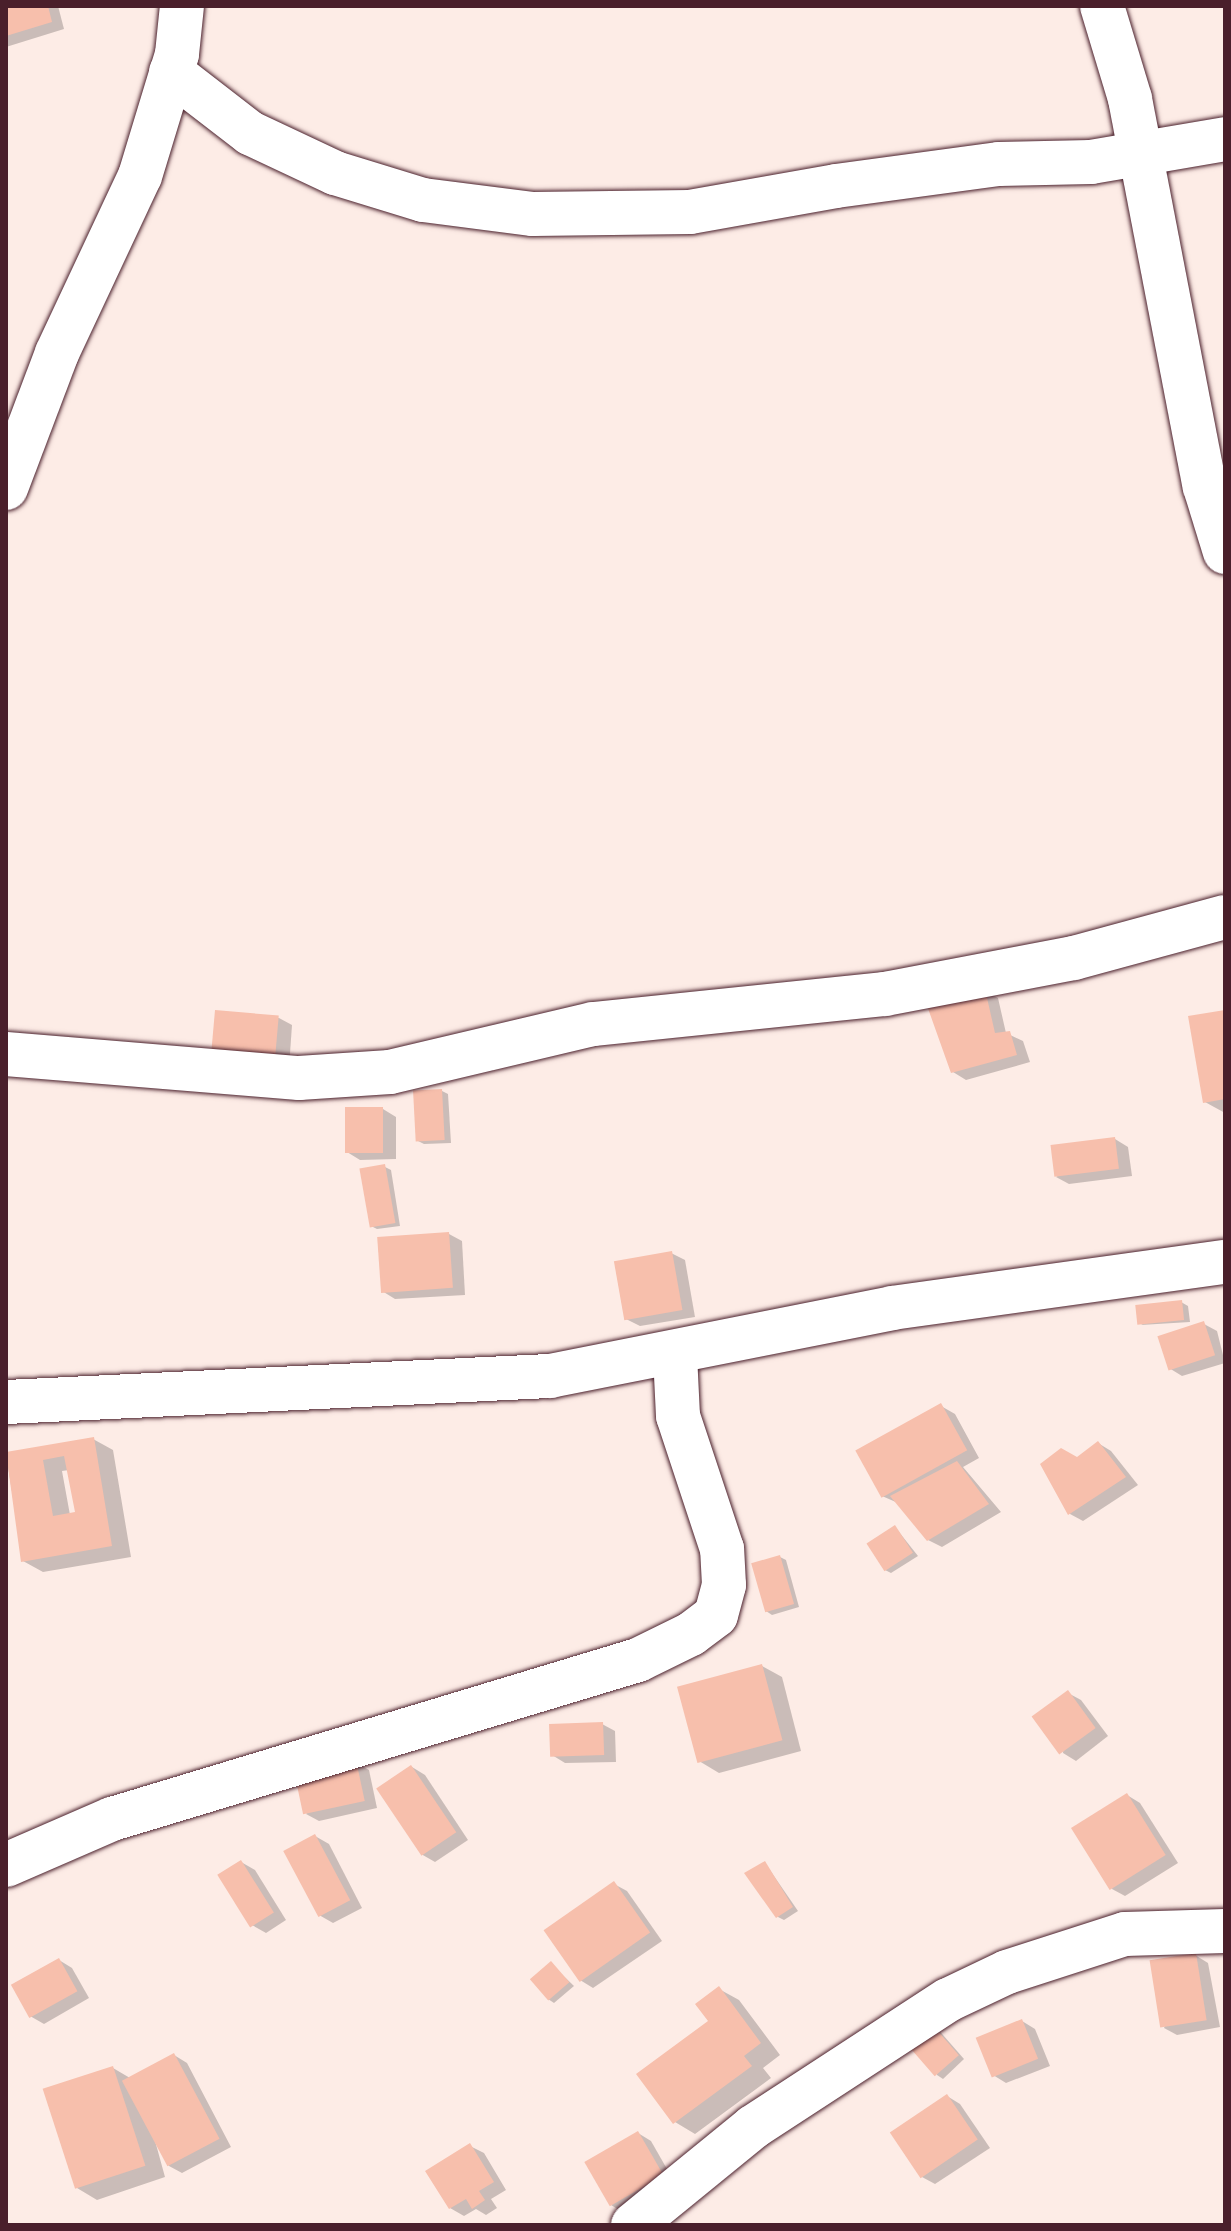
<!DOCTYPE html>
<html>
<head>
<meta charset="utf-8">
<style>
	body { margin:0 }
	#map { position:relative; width:1231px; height:2231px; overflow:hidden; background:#fdece6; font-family:"Architects Daughter",sans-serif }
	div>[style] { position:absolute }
	.shadow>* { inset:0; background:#0003 }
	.building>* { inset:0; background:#f7bfac; transform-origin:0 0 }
	.roads { filter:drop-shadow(0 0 2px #4a1f2b) drop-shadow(0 0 2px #4a1f2b) }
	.street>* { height:44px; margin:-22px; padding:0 22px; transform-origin:22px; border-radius:22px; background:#fff }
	span { translate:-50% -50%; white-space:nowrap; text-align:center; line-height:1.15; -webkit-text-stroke:8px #fff; paint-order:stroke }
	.frame { position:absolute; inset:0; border:8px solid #4a1f2b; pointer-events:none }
</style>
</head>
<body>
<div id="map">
	<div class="shadow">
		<div style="clip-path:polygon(6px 6px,58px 6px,64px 29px,6px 47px)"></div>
		<div style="clip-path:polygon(985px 991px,998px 998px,1006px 1033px,1023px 1041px,1030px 1062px,966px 1080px,953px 1072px)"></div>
		<div style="clip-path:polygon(1225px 1012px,1225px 1113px,1205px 1102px)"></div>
		<div style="clip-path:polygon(217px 1013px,279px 1018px,292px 1025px,289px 1068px)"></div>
		<div style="clip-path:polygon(442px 1091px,448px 1094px,451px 1143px,424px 1144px,418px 1141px)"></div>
		<div style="clip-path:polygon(383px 1109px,396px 1117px,396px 1159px,360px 1160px,347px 1152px)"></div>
		<div style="clip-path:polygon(1115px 1139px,1128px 1147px,1132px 1176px,1069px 1184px,1056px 1177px)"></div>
		<div style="clip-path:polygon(385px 1167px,391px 1170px,400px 1226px,377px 1229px,371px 1226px)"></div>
		<div style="clip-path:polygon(449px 1234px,462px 1241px,465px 1295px,395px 1299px,382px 1291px)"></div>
		<div style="clip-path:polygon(671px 1253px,685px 1260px,695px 1317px,640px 1326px,626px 1319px)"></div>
		<div style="clip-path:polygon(1181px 1302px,1188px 1306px,1190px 1322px,1141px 1325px)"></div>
		<div style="clip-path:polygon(1204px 1324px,1217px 1331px,1225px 1363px,1182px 1376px,1169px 1368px)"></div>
		<div style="clip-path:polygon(941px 1406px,955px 1414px,979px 1458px,963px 1467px,1001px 1512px,942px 1547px,928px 1540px,898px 1503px,882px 1496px)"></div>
		<div style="clip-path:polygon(evenodd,93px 1439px,113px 1450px,131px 1557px,43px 1572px,23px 1561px,6px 1454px,93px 1439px,69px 1470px,77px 1514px,70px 1515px,62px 1471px,69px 1470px)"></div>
		<div style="clip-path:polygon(1098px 1443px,1111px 1451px,1138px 1485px,1083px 1521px,1070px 1514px,1077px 1459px)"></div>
		<div style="clip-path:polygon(895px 1527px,918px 1556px,891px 1573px,885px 1570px)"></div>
		<div style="clip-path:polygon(780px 1557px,786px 1560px,799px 1607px,772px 1615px,766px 1611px)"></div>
		<div style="clip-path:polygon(762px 1666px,782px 1677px,801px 1751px,719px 1773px,699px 1761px)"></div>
		<div style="clip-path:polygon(1068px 1693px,1081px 1700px,1108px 1736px,1076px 1761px,1063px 1753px)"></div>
		<div style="clip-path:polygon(602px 1724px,615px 1731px,616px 1762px,565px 1763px,552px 1755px)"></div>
		<div style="clip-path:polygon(355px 1762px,369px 1770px,377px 1808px,319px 1821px,306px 1814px)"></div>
		<div style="clip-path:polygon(412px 1767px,425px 1775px,468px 1840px,435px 1862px,421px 1854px)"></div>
		<div style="clip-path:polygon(1127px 1795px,1140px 1803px,1178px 1863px,1125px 1896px,1112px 1889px)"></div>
		<div style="clip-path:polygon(315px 1836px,329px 1844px,362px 1908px,333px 1923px,319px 1915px)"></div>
		<div style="clip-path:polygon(241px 1862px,255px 1870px,286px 1920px,266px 1933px,252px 1925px)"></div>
		<div style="clip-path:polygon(765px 1863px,798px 1911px,784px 1920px,778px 1917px)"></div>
		<div style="clip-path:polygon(614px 1884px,627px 1891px,662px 1941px,593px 1988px,580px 1980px)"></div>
		<div style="clip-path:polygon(1195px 1955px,1208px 1963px,1220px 2027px,1177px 2035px,1164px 2028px)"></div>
		<div style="clip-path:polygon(59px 1960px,72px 1968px,89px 1998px,44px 2024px,30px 2016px)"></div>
		<div style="clip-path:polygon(551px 1964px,574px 1986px,554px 2003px,548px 1999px)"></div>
		<div style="clip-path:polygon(719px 1989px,739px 2000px,780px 2055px,763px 2068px,771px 2078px,695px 2134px,675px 2122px)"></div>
		<div style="clip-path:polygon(1022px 2021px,1035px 2029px,1050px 2066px,1006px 2083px,993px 2075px)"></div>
		<div style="clip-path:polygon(936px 2027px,964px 2059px,943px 2079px,937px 2075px)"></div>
		<div style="clip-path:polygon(174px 2055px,187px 2063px,231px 2147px,182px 2173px,169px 2166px,154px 2137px,165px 2177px,97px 2200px,77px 2188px,113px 2068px,130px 2078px)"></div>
		<div style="clip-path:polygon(947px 2096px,960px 2104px,990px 2148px,935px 2184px,922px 2177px)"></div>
		<div style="clip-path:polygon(638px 2133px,651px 2141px,675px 2183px,624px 2213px,611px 2205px)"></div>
		<div style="clip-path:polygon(470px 2146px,484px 2153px,506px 2190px,491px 2199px,497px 2208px,486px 2215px,476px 2209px,464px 2216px,450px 2208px)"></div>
	</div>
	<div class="building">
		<div style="clip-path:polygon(6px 6px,48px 6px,52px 22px,6px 36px)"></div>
		<div style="clip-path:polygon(985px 989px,995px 1033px,1010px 1031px,1017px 1055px,951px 1073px,925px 1000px)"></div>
		<div style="left:215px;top:1010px;width:64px;height:47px;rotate:5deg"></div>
		<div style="clip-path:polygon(1225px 1010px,1225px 1099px,1203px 1103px,1188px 1016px)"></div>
		<div style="left:442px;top:1089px;width:51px;height:29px;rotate:87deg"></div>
		<div style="left:383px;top:1107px;width:46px;height:38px;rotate:90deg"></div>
		<div style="left:1115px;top:1137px;width:32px;height:65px;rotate:83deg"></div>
		<div style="left:385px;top:1164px;width:60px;height:26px;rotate:80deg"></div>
		<div style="left:449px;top:1232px;width:56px;height:72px;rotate:86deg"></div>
		<div style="left:672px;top:1251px;width:60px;height:59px;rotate:80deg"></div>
		<div style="left:1182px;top:1300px;width:20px;height:47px;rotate:84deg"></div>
		<div style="left:1204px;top:1321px;width:36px;height:49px;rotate:72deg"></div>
		<div style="left:941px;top:1403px;width:54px;height:98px;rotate:61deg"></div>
		<div style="clip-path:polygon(evenodd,94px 1437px,112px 1546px,21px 1562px,6px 1452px,94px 1437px,64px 1456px,75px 1512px,53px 1516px,43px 1460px,64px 1456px)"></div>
		<div style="clip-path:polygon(1098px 1441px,1126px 1477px,1068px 1515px,1040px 1464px,1061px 1448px,1077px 1457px)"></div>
		<div style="clip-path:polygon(957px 1461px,989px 1504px,927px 1541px,890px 1496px)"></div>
		<div style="left:895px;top:1525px;width:33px;height:34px;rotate:57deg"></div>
		<div style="left:780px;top:1555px;width:51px;height:30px;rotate:74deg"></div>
		<div style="left:762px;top:1664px;width:79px;height:88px;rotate:75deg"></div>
		<div style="left:1068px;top:1690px;width:47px;height:45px;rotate:54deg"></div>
		<div style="left:603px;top:1722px;width:33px;height:54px;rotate:88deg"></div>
		<div style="left:356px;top:1760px;width:42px;height:63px;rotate:78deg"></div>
		<div style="left:411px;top:1765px;width:81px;height:42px;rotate:56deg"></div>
		<div style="left:1127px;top:1793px;width:73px;height:66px;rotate:58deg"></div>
		<div style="left:315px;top:1834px;width:75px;height:36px;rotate:62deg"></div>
		<div style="left:241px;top:1860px;width:62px;height:28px;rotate:58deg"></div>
		<div style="clip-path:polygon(765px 1861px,793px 1907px,776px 1918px,744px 1873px)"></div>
		<div style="left:614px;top:1881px;width:63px;height:86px;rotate:55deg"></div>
		<div style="left:1196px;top:1953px;width:68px;height:47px;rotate:81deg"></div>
		<div style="left:59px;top:1958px;width:38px;height:55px;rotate:61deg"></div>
		<div style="left:551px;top:1961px;width:28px;height:28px;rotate:49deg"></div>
		<div style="clip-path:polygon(719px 1986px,761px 2043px,744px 2056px,752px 2066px,673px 2124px,636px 2074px,708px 2021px,695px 2004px)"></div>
		<div style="left:1022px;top:2019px;width:43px;height:50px;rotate:68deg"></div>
		<div style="left:930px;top:2022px;width:44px;height:32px;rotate:49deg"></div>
		<div style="left:174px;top:2053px;width:97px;height:59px;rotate:62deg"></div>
		<div style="left:113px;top:2066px;width:105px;height:74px;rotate:72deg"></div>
		<div style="left:947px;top:2094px;width:55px;height:69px;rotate:56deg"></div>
		<div style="left:638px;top:2131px;width:51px;height:62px;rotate:60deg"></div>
		<div style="clip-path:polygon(470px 2143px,494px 2182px,479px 2191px,485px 2200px,472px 2209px,466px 2199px,449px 2209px,425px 2171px)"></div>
	</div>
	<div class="roads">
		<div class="street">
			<div style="left:1102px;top:6px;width:97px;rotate:73.2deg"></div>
			<div style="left:1130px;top:99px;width:395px;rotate:79.1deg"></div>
			<div style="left:1205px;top:487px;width:68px;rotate:72.9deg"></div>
			<div style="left:171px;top:72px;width:100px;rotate:37.7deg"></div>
			<div style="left:250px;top:133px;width:94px;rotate:25.2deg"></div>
			<div style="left:335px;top:173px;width:92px;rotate:17.1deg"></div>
			<div style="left:423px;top:200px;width:111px;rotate:7.3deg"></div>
			<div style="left:533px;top:214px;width:157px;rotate:-0.7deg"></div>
			<div style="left:690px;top:212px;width:148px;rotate:-10.1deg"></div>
			<div style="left:836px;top:186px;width:164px;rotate:-7.7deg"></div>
			<div style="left:999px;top:164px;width:92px;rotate:-1.2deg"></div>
			<div style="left:1091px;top:162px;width:136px;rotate:-9.7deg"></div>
			<div style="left:6px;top:488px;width:144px;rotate:-69.3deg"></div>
			<div style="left:57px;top:353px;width:195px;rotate:-64.9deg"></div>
			<div style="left:140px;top:176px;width:127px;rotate:-73.1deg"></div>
			<div style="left:177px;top:54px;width:48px;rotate:-84.1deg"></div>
			<div style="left:6px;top:1054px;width:294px;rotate:4.7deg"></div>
			<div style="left:299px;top:1078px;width:91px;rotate:-3.8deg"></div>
			<div style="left:390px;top:1072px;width:209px;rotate:-13.3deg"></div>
			<div style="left:593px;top:1024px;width:294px;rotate:-5.9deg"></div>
			<div style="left:885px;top:994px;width:192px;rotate:-10.8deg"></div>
			<div style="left:1074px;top:958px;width:156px;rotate:-15.2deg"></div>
			<div style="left:6px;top:1402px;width:545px;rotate:-2.74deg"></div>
			<div style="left:550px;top:1376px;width:349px;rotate:-11.2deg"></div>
			<div style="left:892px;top:1308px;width:336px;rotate:-7.9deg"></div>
			<div style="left:6px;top:1865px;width:116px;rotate:-23.5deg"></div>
			<div style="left:112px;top:1819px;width:550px;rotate:-16.82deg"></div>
			<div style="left:638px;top:1660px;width:59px;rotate:-26.1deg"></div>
			<div style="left:691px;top:1634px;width:31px;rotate:-37deg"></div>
			<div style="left:716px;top:1615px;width:31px;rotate:-75deg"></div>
			<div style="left:724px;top:1585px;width:36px;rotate:-93deg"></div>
			<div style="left:722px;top:1549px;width:140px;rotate:-108.3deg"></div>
			<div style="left:678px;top:1416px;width:62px;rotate:-92.8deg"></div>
			<div style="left:633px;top:2225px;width:155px;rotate:-39.2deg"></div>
			<div style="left:753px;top:2127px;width:233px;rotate:-33.1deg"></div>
			<div style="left:948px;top:2000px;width:65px;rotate:-25.4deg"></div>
			<div style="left:1007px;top:1972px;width:124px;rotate:-17.9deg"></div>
			<div style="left:1125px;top:1934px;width:100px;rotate:-1.7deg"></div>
		</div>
	</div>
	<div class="frame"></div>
</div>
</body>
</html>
